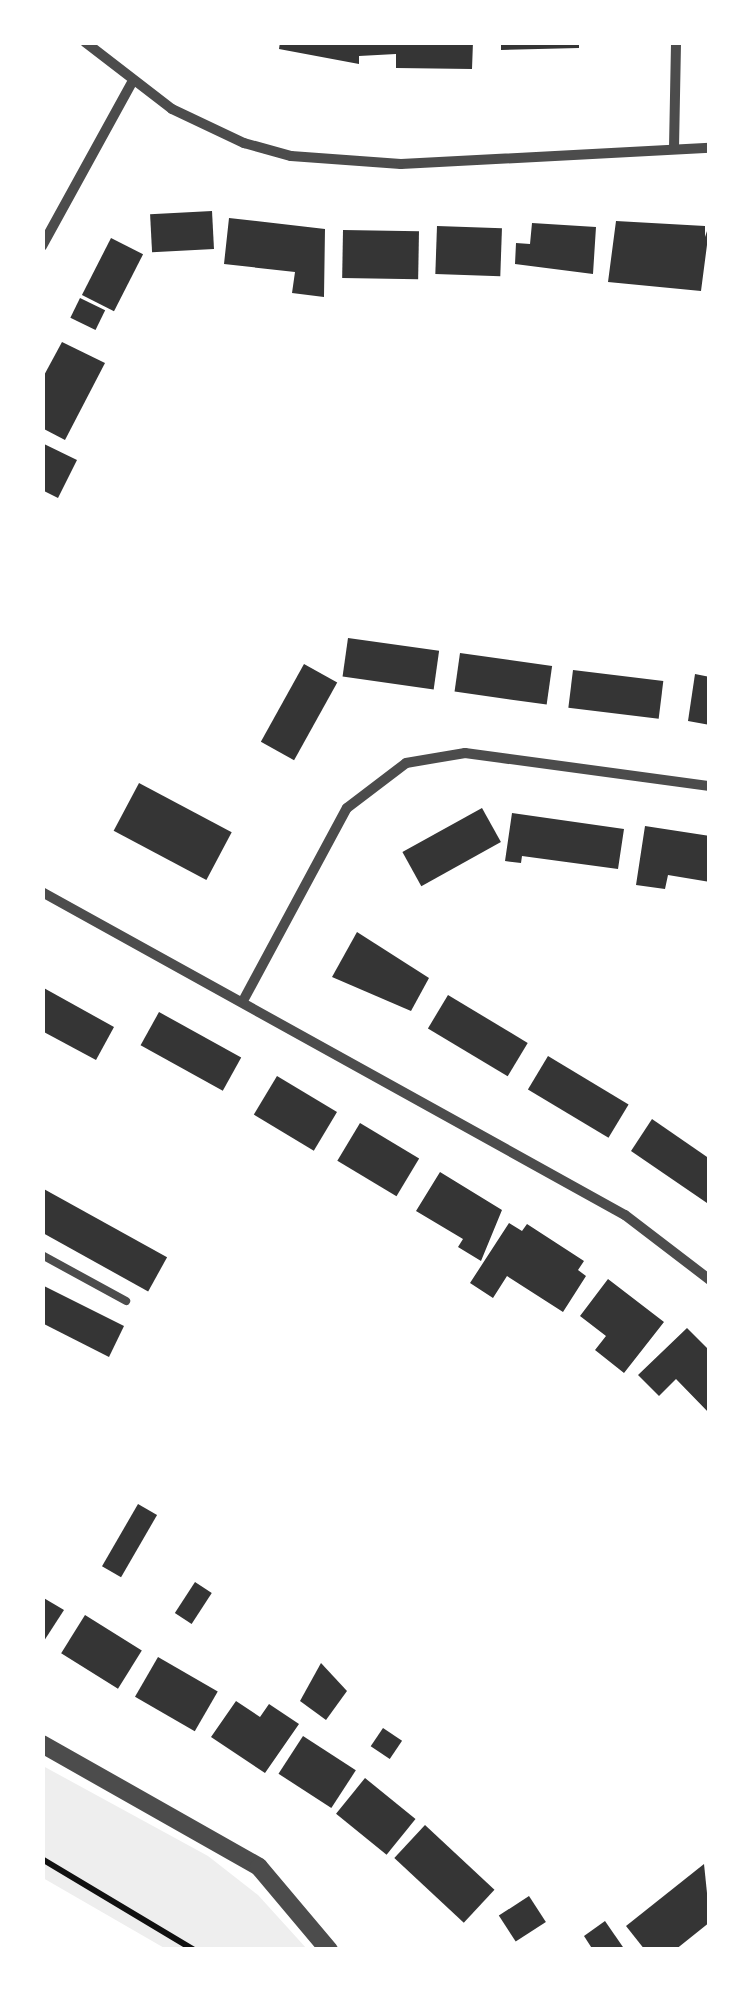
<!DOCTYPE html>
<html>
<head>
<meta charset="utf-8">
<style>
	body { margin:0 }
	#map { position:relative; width:752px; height:1992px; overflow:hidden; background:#fff; font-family:Overpass,sans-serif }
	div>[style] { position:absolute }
	.green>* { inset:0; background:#eee }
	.building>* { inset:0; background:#353535; transform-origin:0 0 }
	.path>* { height:6px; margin:-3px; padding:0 3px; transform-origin:3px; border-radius:3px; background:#111 }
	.service>* { height:8px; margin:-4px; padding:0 4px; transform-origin:4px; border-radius:4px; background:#4c4c4c }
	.minor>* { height:10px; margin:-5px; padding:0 5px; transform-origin:5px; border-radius:5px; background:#4c4c4c }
	.tertiary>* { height:18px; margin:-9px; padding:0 9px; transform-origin:9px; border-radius:9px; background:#4c4c4c }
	span { translate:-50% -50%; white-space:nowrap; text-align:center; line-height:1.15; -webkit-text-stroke:8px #fff; paint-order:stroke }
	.frame { position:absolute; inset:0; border:45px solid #fff; pointer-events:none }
</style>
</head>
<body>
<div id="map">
	<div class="green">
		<div style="clip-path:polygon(43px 1766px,208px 1856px,258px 1895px,307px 1949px,166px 1949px,43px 1878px)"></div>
	</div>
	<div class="building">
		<div style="clip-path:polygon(280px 42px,473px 42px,472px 69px,396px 68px,396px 54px,359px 56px,359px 64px,279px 49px)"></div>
		<div style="clip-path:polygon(501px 42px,579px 42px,579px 48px,501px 50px)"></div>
		<div style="left:212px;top:211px;width:38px;height:62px;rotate:87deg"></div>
		<div style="clip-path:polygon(229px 218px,325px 229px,324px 297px,292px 293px,295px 272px,224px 264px)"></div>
		<div style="clip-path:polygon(616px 221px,705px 226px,705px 237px,710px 222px,701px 291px,608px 282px)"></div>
		<div style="clip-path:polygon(532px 223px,596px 227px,593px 274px,515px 264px,516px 243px,530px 244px)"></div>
		<div style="left:437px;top:226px;width:65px;height:48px;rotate:2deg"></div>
		<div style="left:343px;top:230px;width:76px;height:48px;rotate:1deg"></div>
		<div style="left:111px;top:238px;width:36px;height:64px;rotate:27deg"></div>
		<div style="left:80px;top:298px;width:28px;height:22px;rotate:26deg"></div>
		<div style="clip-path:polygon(62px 342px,105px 363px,65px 440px,42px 428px,42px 379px)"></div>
		<div style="clip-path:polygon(42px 443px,77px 460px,58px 498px,42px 490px)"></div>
		<div style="left:348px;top:638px;width:92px;height:39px;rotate:8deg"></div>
		<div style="left:460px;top:653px;width:93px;height:39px;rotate:8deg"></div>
		<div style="left:304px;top:664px;width:38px;height:89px;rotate:29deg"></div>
		<div style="left:573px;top:670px;width:91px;height:38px;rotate:7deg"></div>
		<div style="clip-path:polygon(695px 674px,710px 677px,710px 725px,688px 721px)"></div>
		<div style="left:139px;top:783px;width:105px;height:54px;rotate:28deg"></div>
		<div style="left:482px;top:808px;width:39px;height:91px;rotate:61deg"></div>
		<div style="clip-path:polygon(512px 813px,624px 829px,618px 869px,522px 856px,521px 863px,505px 861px)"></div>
		<div style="clip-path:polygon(645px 826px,710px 836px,710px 882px,668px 875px,665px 889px,636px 885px)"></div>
		<div style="clip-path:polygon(357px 932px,429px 978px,411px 1011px,332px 977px)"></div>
		<div style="clip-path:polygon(42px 987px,114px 1027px,96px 1060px,42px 1031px)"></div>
		<div style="left:448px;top:995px;width:93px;height:39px;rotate:31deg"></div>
		<div style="left:159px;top:1012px;width:94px;height:38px;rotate:29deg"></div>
		<div style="left:548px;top:1056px;width:94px;height:39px;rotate:31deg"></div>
		<div style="left:277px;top:1076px;width:70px;height:45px;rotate:31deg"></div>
		<div style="clip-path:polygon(652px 1119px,710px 1159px,707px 1203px,631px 1151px)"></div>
		<div style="left:360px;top:1123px;width:69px;height:44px;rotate:31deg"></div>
		<div style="clip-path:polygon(440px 1172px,502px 1210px,481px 1261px,458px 1247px,463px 1239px,416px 1211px)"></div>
		<div style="left:42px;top:1188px;width:143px;height:39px;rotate:29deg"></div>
		<div style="clip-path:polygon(509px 1223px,522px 1231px,527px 1224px,584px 1261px,578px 1270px,586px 1276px,563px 1312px,507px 1276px,493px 1298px,470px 1283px)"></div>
		<div style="clip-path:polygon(608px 1279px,664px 1322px,624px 1373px,595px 1350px,606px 1336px,580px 1316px)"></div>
		<div style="clip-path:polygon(42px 1285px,124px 1326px,109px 1357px,42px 1323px)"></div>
		<div style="clip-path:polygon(687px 1328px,710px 1351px,710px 1414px,676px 1379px,659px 1396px,638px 1375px)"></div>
		<div style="left:138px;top:1504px;width:22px;height:72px;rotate:30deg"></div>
		<div style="left:195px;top:1582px;width:20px;height:37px;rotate:33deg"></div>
		<div style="clip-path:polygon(42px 1597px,64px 1610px,42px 1644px)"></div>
		<div style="left:85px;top:1615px;width:67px;height:45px;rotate:32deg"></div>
		<div style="left:158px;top:1657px;width:69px;height:46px;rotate:30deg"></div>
		<div style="clip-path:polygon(321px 1663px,347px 1691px,326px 1720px,300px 1701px)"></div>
		<div style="clip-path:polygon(236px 1701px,260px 1717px,269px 1704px,299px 1724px,265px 1773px,211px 1737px)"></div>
		<div style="left:383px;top:1728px;width:23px;height:22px;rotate:34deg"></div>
		<div style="left:303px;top:1736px;width:63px;height:45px;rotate:33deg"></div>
		<div style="left:365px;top:1778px;width:65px;height:46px;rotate:39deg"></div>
		<div style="left:425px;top:1825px;width:95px;height:45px;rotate:43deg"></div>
		<div style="clip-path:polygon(704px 1864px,710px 1922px,675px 1950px,645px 1950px,626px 1926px)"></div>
		<div style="left:529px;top:1896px;width:31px;height:36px;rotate:57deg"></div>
		<div style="clip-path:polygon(605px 1921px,625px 1950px,593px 1950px,584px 1936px)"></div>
	</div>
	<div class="path">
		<div style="left:42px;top:1859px;width:177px;rotate:30.9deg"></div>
	</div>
	<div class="service">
		<div style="left:42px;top:1255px;width:96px;rotate:28.7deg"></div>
	</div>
	<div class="minor">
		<div style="left:85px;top:42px;width:110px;rotate:37.6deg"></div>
		<div style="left:172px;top:109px;width:80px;rotate:25.3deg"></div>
		<div style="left:244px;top:143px;width:49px;rotate:15.5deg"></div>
		<div style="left:291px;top:156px;width:110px;rotate:4.2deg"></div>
		<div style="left:401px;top:164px;width:309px;rotate:-3deg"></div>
		<div style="left:674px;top:148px;width:106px;rotate:-88.9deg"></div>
		<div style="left:42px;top:246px;width:185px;rotate:-61.2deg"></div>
		<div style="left:42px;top:892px;width:666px;rotate:28.99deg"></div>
		<div style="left:625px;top:1215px;width:107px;rotate:37.4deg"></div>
		<div style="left:244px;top:999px;width:217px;rotate:-61.7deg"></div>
		<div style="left:347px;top:808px;width:74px;rotate:-37.3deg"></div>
		<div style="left:406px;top:763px;width:60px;rotate:-9.6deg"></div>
		<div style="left:465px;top:753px;width:247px;rotate:7.7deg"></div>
	</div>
	<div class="tertiary">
		<div style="left:42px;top:1744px;width:249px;rotate:29.5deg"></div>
		<div style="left:259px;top:1867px;width:109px;rotate:49.9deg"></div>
	</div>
	<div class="frame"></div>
</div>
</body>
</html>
